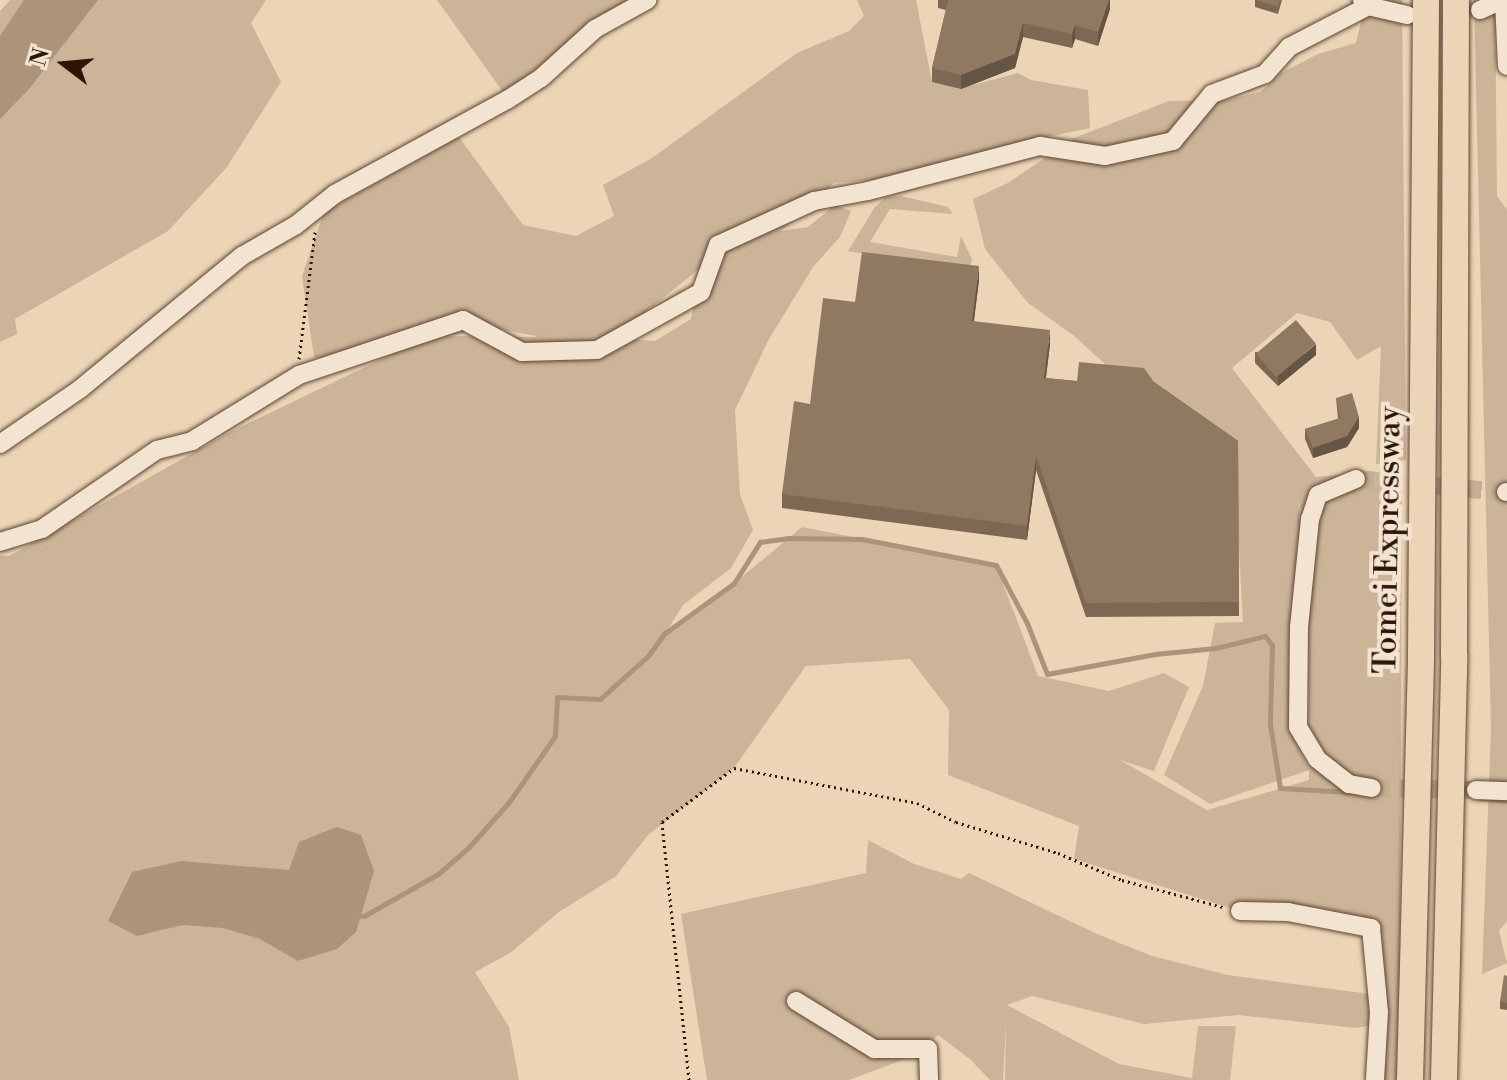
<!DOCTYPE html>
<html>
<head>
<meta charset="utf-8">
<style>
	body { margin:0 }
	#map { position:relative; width:1507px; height:1080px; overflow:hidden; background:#ebd5b6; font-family:"Libre Bodoni",serif }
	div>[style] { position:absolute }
	.green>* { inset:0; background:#cbb498 }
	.water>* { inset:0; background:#ab9479 }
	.stream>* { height:5px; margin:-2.5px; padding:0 2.5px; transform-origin:2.5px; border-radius:2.5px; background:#ab9479 }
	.minor-tunnel>* { height:18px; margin-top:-9px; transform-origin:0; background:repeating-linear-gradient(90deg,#c5af92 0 18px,transparent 0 27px) }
	.path>* { height:3px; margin-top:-1.5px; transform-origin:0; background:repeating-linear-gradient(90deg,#2e1504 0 2px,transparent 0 6px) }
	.roads { filter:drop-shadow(0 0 2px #5d4530) drop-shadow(0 0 2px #5d4530) }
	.minor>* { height:18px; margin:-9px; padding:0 9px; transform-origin:9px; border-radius:9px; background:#f2e4d0 }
	.highway>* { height:26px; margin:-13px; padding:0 13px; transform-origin:13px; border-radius:13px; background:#ebd5b6 }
	.wall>* { inset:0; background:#7c6853 }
	.shaded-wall>* { inset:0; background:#655544 }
	.building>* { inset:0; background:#907961; transform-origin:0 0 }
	span { translate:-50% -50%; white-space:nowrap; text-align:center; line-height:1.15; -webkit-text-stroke:8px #f2e4d0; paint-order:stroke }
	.street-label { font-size:32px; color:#2e1504 }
	.north { position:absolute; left:24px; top:24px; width:80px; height:80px; -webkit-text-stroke:6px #f2e4d0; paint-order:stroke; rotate:286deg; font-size:22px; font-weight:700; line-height:32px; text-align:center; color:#2e1504 }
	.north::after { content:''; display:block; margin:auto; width:28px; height:36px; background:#2e1504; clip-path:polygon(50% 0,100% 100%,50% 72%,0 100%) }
</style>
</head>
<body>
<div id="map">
	<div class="green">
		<div style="clip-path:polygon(10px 0,266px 0,251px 23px,281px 82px,227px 167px,168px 231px,15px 319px,17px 334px,0 342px,0 11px)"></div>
		<div style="clip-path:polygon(437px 0,639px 0,506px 96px)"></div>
		<div style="clip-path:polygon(evenodd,857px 0,916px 0,932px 82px,965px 87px,1018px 73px,1031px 80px,1088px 90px,1090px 128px,995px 148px,904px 177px,834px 183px,781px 231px,808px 227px,835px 205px,851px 211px,840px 237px,813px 267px,769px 339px,735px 410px,740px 494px,753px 530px,731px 568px,683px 605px,667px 631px,702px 610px,802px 527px,996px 565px,1038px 676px,1109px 691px,1164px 673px,1189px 687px,1154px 771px,1120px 760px,1207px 810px,1309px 780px,1309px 770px,1210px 804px,1164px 775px,1203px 686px,1215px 623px,1243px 622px,1233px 442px,1161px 415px,1073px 335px,1028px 303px,985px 249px,973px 199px,1008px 183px,1074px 138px,1169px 101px,1225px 100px,1260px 92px,1281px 73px,1318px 54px,1356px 43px,1366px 0,1402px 0,1406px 460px,1376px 464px,1381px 346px,1357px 360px,1330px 322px,1297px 313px,1232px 368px,1316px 477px,1402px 470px,1400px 975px,1396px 1080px,1377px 1080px,1382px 1031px,1380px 924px,1328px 912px,1240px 911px,1074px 859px,1079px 826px,948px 775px,949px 710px,910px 659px,806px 666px,734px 768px,648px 835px,616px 876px,559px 912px,510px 953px,475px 972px,509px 1027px,519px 1080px,0 1080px,0 555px,9px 556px,232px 431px,411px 345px,338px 361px,314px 357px,302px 276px,324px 212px,459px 137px,523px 225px,576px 236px,614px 216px,603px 185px,652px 158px,797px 53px,849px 31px,864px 16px,857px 0,700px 268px,691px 319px,655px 341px,614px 338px,700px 268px,857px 0,472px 324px,536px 336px,536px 337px,448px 336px,465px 332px,472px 324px,857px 0,1297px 496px,1313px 554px,1308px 615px,1309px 768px,1293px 737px,1307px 542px,1297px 496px)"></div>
		<div style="clip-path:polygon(1474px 0,1495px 0,1497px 196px,1507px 210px,1507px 921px,1499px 931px,1507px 963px,1482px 974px,1491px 729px)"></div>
		<div style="clip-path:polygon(901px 196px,948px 207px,953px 214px,890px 209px,870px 242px,957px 257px,961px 236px,972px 259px,969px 271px,848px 251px,875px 207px,886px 197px)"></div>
		<div style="clip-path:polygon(868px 840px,914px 864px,961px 879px,969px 873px,1097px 934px,1152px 956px,1228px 975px,1369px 994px,1378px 1024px,1356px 1028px,1238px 1015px,1144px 1024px,1032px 996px,1007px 1005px,1119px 1064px,1192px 1078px,1198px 1026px,1236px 1026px,1230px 1080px,1005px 1080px,1006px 1023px,1003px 1080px,990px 1080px,970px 1059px,938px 1035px,916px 1055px,849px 1080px,707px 1080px,681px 914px,866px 873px)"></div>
	</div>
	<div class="water">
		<div style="clip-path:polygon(24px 0,98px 0,29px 89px,0 119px,0 36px)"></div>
		<div style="clip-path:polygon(337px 827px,361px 835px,374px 871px,356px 932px,337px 949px,298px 961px,260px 939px,223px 928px,182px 925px,137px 936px,108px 921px,132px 872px,181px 861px,289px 870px,299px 842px)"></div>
	</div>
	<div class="stream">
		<div style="left:1480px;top:798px;width:27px;rotate:6deg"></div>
		<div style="left:356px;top:915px;width:8px;rotate:7deg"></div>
		<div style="left:364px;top:916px;width:85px;rotate:-29.6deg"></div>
		<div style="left:438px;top:874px;width:41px;rotate:-41.1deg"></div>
		<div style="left:469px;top:847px;width:60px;rotate:-48.4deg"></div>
		<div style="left:509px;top:802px;width:80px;rotate:-55.1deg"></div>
		<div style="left:555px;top:736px;width:39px;rotate:-87deg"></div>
		<div style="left:557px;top:697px;width:43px;rotate:2.7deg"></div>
		<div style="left:600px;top:699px;width:64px;rotate:-41.9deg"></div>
		<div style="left:648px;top:656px;width:29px;rotate:-54deg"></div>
		<div style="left:665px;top:633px;width:85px;rotate:-35.9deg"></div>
		<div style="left:734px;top:583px;width:49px;rotate:-57.6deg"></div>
		<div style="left:760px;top:542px;width:29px;rotate:-8deg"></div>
		<div style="left:789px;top:538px;width:73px;rotate:0.8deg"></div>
		<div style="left:862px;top:539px;width:136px;rotate:11deg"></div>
		<div style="left:996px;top:565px;width:66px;rotate:61.9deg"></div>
		<div style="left:1027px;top:623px;width:55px;rotate:68.6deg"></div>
		<div style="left:1047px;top:674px;width:110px;rotate:-10.5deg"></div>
		<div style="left:1155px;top:654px;width:61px;rotate:-5.6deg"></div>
		<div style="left:1216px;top:648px;width:50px;rotate:-13.8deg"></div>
		<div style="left:1265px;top:636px;width:11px;rotate:52deg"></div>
		<div style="left:1272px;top:645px;width:79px;rotate:91.5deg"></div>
		<div style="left:1270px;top:724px;width:65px;rotate:81.1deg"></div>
		<div style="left:1280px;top:788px;width:70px;rotate:3.3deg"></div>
	</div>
	<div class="minor-tunnel">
		<div style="left:1356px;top:479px;width:151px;rotate:5deg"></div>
		<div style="left:1372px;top:788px;width:104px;rotate:1.1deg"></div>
	</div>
	<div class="path">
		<div style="left:299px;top:359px;width:128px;rotate:-82.8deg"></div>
		<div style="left:689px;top:1080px;width:259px;rotate:-96deg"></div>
		<div style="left:662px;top:822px;width:90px;rotate:-36.9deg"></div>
		<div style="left:734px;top:768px;width:186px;rotate:10.8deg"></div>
		<div style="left:917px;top:803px;width:43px;rotate:26deg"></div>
		<div style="left:956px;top:822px;width:107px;rotate:16.9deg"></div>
		<div style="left:1058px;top:853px;width:69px;rotate:22.9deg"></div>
		<div style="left:1122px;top:880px;width:105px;rotate:15deg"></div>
	</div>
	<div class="roads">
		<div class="minor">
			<div style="left:1362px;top:0;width:8px;rotate:45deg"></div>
			<div style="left:1368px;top:6px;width:40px;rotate:13deg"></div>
			<div style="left:1504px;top:0;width:66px;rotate:87.4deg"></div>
			<div style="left:1480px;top:10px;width:24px;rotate:-24deg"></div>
			<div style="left:0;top:444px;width:97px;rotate:-34.5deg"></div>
			<div style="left:80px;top:389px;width:210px;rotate:-39.4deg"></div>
			<div style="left:242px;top:256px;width:62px;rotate:-29.9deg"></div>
			<div style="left:296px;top:225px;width:50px;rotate:-38.5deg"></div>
			<div style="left:335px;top:194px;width:196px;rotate:-28.7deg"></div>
			<div style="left:507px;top:100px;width:40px;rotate:-32.9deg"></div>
			<div style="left:541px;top:78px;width:73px;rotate:-42.2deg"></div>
			<div style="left:595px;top:29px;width:60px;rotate:-29.1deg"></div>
			<div style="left:1356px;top:479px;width:41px;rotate:157.2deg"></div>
			<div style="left:1318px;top:495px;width:25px;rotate:108deg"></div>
			<div style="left:1310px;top:519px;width:109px;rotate:95.8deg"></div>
			<div style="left:1299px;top:627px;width:100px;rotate:90.6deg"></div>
			<div style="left:1298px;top:727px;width:37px;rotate:59deg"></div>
			<div style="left:1317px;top:759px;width:18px;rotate:38deg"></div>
			<div style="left:1331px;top:770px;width:23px;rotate:38deg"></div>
			<div style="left:1349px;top:784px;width:23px;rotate:10deg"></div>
			<div style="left:1506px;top:492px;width:1px"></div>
			<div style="left:0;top:542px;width:44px;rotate:-17.2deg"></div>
			<div style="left:42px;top:529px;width:140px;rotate:-34.5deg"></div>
			<div style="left:157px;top:450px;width:36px;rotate:-14deg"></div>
			<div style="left:192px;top:441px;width:126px;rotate:-31.7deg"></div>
			<div style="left:299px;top:375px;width:173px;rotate:-18.5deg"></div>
			<div style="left:463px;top:320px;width:67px;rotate:28.5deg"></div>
			<div style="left:522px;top:352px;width:75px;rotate:-1.5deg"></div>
			<div style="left:597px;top:350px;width:119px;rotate:-29.1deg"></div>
			<div style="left:701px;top:292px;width:50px;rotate:-70.1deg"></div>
			<div style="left:718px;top:245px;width:106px;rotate:-24.6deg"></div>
			<div style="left:814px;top:201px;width:55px;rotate:-10.5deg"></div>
			<div style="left:868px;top:191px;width:178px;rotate:-14.7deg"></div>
			<div style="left:1040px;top:146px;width:66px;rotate:8.7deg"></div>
			<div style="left:1105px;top:156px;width:70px;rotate:-12.4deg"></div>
			<div style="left:1173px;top:141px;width:61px;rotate:-50.3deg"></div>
			<div style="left:1212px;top:94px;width:57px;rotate:-20.7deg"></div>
			<div style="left:1265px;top:74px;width:36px;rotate:-48deg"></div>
			<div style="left:1289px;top:47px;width:89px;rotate:-27.4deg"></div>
			<div style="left:1476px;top:790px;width:31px;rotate:2deg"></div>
			<div style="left:1240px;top:911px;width:48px;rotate:1.2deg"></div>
			<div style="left:1288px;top:912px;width:85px;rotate:10.9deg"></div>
			<div style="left:1371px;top:928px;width:84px;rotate:84.6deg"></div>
			<div style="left:1379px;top:1012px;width:68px;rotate:93.4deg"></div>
			<div style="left:796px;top:1001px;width:92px;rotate:31.6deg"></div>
			<div style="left:874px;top:1049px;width:54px"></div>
			<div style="left:928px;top:1049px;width:31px;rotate:88deg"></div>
		</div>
		<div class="highway">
			<div style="left:1410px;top:1080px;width:424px;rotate:-88.5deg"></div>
			<div style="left:1421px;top:656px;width:656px;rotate:-89.56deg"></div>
			<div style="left:1444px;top:1080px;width:424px;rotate:-88.6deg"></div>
			<div style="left:1454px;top:656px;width:656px;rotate:-89.83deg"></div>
		</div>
	</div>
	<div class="wall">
		<div style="clip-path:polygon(938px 0,1110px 0,1110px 9px,1098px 46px,1075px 39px,1072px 48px,1023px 37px,1015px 68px,961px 89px,932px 82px,932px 68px,946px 10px,938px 8px)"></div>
		<div style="clip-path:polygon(1255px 0,1282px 0,1278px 14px,1255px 7px)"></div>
		<div style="clip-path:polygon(979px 280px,974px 321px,1050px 344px,1046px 378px,1077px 381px,1154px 382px,1238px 441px,1239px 616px,1086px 617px,1036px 470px,1027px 540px,782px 508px,782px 494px,810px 404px,855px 302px)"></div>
		<div style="clip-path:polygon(1255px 352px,1316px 355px,1278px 386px,1255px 363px)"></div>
		<div style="clip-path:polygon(1336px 398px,1359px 428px,1347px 447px,1313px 458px,1305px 439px,1305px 429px,1338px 419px)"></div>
		<div style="clip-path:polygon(1507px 976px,1507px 1010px,1500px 1009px,1500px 1002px)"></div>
	</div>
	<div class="shaded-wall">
		<div style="clip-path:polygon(1109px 0,1110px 0,1110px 9px,1098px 46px,1098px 32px)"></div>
		<div style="clip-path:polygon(1023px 23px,1023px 37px,1015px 68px,961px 89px,961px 75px)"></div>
		<div style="clip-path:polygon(1075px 25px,1075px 39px,1072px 48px,1072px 34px)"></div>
		<div style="clip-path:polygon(979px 266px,979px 280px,972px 335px,972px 321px)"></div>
		<div style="clip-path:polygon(1050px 330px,1050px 344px,1044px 392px,1044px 378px)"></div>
		<div style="clip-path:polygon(1316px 344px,1316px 355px,1278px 386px,1278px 376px)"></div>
		<div style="clip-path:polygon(1359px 417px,1359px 428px,1347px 447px,1313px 458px,1313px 448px)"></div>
		<div style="clip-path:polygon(1036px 456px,1036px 470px,1027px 540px,1027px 526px)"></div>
	</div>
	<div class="building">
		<div style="clip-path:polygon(948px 0,1109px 0,1098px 32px,1075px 25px,1072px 34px,1023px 23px,1015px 54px,961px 75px,932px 68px)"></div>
		<div style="clip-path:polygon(1257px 0,1280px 0,1278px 7px)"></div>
		<div style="clip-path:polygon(862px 252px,979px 266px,972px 321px,1050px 330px,1044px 378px,1077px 381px,1079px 362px,1144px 368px,1154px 382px,1238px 441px,1239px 602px,1086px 603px,1036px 456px,1027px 526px,782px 494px,794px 401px,810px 404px,823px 298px,855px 302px)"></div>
		<div style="left:1296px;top:320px;width:31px;height:52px;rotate:50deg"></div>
		<div style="clip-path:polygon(1352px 393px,1359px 417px,1347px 436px,1313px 448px,1305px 429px,1340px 418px,1336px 398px)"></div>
		<div style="clip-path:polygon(1504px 975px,1507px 976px,1507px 1003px,1500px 1002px)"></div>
	</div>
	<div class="street-label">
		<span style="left:1388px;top:540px;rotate:-89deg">Tomei Expressway</span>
	</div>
	<div class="north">N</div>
</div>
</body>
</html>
